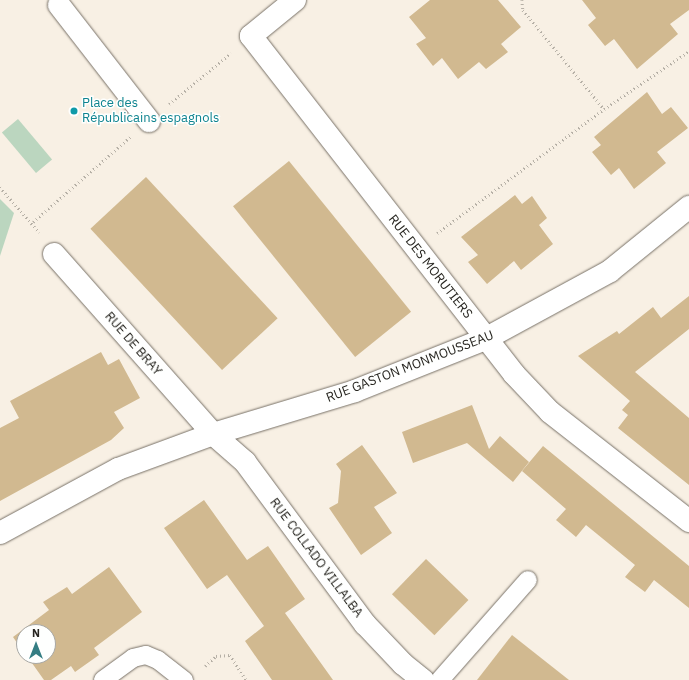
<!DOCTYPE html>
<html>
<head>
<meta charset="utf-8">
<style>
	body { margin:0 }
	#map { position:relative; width:689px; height:680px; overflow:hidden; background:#f8f0e4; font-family:"IBM Plex Sans",sans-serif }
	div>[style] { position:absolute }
	.green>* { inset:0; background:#bbd6bf; transform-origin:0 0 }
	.building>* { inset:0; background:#d1b990; transform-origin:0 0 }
	.path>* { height:2.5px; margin-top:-1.25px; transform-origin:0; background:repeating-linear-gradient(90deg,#b6b0a6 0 1px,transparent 0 4px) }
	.roads { filter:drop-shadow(0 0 1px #787167) drop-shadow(0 0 1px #787167) }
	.lane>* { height:18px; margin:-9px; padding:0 9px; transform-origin:9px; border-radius:9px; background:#fff }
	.street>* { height:22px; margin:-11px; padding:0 11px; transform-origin:11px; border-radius:11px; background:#fff }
	.dots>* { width:11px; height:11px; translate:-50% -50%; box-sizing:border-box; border:2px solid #fefffe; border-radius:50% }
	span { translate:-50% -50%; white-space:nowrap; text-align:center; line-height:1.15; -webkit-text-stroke:3px #fefffe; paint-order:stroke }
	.culture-label { font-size:13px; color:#0d838f }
	.left { translate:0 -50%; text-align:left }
	.street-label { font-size:13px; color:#272520 }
	.north { position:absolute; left:16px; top:624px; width:40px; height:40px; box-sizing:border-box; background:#fefffe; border:1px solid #a8a8a5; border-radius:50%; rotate:0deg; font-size:11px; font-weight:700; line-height:16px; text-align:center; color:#272520 }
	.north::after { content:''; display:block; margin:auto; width:14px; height:18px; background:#347d83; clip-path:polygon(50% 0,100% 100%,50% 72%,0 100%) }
</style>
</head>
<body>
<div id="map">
	<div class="green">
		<div style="left:18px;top:119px;width:53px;height:21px;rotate:50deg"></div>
		<div style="clip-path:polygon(0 199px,14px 213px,0 256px)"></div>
	</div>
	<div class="building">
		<div style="clip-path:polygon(430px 0,498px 0,521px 27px,501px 44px,508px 52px,486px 69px,479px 62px,458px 79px,442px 58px,433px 66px,416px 44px,426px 38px,409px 17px)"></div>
		<div style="clip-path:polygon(582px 0,689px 0,689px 10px,670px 24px,678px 34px,637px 69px,614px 39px,605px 46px,588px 25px,596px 18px)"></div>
		<div style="clip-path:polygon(647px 92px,662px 114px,671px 107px,688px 128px,657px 152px,666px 163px,634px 189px,619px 168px,611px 175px,592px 152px,601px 145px,594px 137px)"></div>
		<div style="left:289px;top:161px;width:194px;height:72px;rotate:51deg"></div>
		<div style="left:146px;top:177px;width:193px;height:76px;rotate:47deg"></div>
		<div style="clip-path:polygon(515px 195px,522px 204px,532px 196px,547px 218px,539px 225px,553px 244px,521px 270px,514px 261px,487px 284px,468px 262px,478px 255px,461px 237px)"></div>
		<div style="clip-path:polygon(689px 296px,689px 329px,635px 372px,689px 418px,689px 485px,618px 428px,628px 415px,622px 410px,630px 401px,578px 356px,617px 331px,619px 334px,653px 307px,661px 318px)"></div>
		<div style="clip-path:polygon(101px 352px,108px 365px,119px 359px,140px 398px,114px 412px,124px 428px,111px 440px,0 501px,0 428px,19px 418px,10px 401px)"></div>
		<div style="clip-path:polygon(472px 405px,489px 449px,500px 436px,529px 462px,513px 482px,467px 443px,413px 463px,402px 432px)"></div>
		<div style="clip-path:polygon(362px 445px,397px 493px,374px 507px,392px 533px,361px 555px,329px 508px,338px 503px,341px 471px,336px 464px)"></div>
		<div style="clip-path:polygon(543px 446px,689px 566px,689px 608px,654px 580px,645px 592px,625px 577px,635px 565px,586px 525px,576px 537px,556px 520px,566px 509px,522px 471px)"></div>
		<div style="clip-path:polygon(204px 500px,247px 560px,268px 546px,305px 599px,285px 613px,333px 680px,272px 680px,245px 641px,264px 626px,227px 575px,207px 589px,164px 528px)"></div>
		<div style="left:426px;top:559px;width:59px;height:49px;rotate:44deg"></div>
		<div style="clip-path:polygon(109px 567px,142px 612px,94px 648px,99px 655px,75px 672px,71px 666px,51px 680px,44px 680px,27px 656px,48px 656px,48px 632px,24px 632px,24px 653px,13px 637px,49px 610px,43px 602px,67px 587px,72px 594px)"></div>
		<div style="clip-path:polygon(512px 635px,569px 680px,477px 680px)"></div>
	</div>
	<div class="path">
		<div style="left:522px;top:0;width:10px;rotate:84deg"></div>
		<div style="left:523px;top:10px;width:128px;rotate:50.7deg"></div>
		<div style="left:169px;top:104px;width:80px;rotate:-39.4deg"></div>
		<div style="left:0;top:187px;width:60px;rotate:49.1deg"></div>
		<div style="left:33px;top:222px;width:129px;rotate:-41.2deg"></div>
		<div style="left:437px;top:233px;width:208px;rotate:-36.6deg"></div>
		<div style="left:604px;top:109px;width:103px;rotate:-34.3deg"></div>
		<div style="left:205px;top:666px;width:15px;rotate:-42deg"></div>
		<div style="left:216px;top:656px;width:14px;rotate:-4deg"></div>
		<div style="left:230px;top:655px;width:30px;rotate:57deg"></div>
	</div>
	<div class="roads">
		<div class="lane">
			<div style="left:103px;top:680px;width:37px;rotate:-36deg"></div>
			<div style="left:133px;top:658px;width:13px;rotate:-13deg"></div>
			<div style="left:146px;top:655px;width:13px;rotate:23deg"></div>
			<div style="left:158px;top:660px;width:33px;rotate:38deg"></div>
			<div style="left:440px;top:680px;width:133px;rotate:-48.7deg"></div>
		</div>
		<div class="street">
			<div style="left:295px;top:0;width:57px;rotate:140.7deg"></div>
			<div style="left:251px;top:36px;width:428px;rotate:52.1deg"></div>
			<div style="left:514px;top:374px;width:52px;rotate:46.5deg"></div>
			<div style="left:550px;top:412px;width:177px;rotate:38.1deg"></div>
			<div style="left:59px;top:5px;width:147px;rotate:52.2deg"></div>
			<div style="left:54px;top:254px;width:240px;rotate:48.5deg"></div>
			<div style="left:213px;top:434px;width:43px;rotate:41.2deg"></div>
			<div style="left:245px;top:462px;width:202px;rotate:53.5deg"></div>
			<div style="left:365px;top:624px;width:55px;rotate:46.5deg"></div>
			<div style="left:403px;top:664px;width:26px;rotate:39deg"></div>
			<div style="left:0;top:533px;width:134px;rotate:-28.5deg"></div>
			<div style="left:118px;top:469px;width:101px;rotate:-20.2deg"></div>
			<div style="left:213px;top:434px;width:148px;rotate:-16.8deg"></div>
			<div style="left:355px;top:391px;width:140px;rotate:-21.8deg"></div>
			<div style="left:485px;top:339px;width:142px;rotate:-28.5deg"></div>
			<div style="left:610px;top:271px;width:102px;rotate:-39deg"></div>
		</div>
	</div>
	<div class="dots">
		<div style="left:74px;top:111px;background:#0f9aa8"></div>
	</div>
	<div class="culture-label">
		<span class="left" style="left:82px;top:111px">Place des<br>Républicains espagnols</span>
	</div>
	<div class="street-label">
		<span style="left:430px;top:267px;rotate:52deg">RUE DES MORUTIERS</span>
		<span style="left:133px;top:344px;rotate:49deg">RUE DE BRAY</span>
		<span style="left:410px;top:367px;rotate:-21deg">RUE GASTON MONMOUSSEAU</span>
		<span style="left:316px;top:558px;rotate:53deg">RUE COLLADO VILLALBA</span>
	</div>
	<div class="north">N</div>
</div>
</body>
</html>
